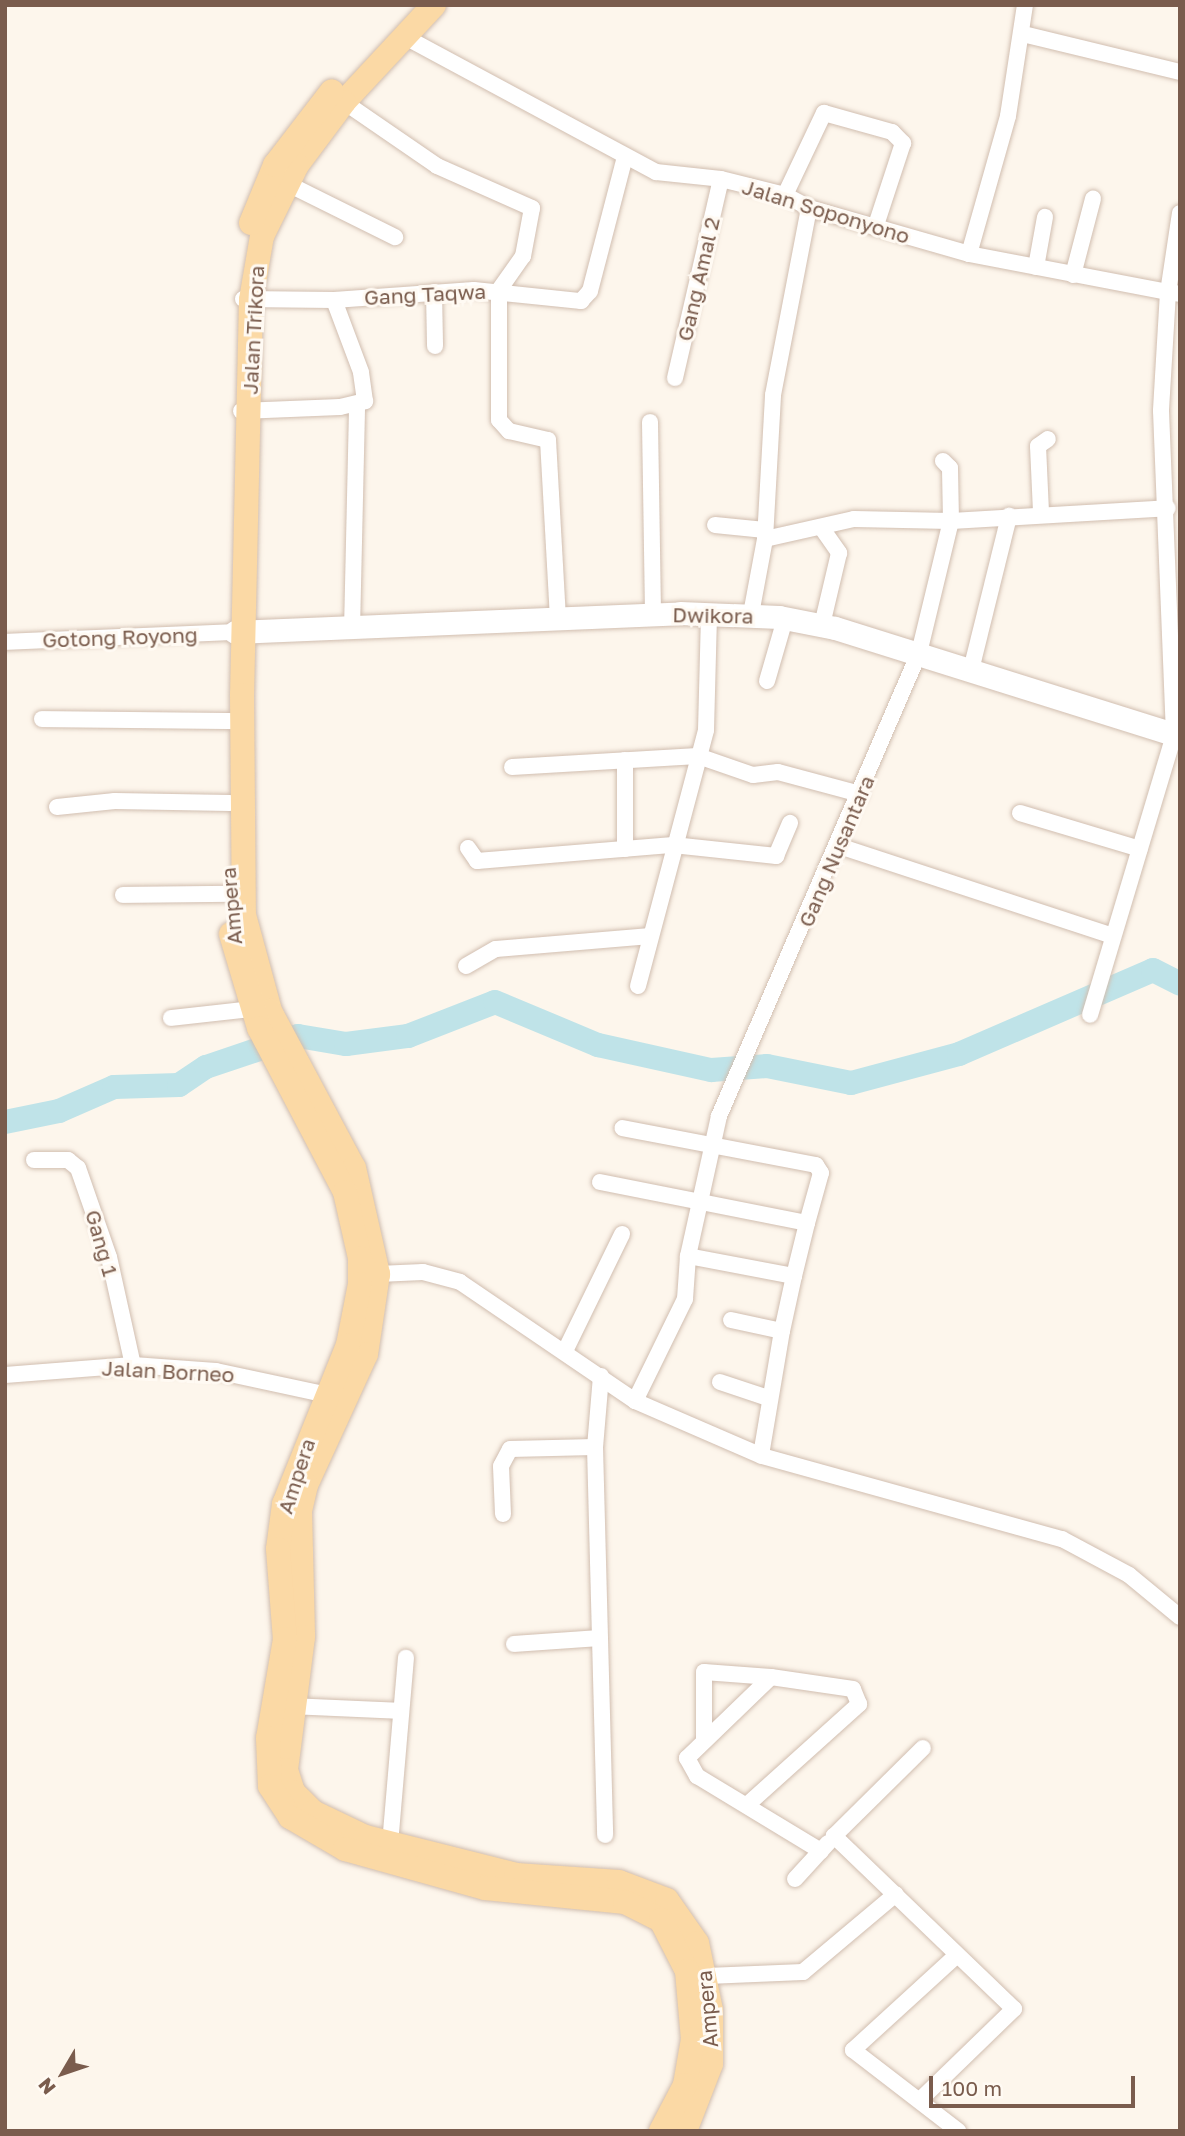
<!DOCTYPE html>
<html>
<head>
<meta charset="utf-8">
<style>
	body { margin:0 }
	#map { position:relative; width:1185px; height:2136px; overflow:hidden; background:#fdf6ec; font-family:"Golos Text",sans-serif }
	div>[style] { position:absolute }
	.river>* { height:24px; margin:-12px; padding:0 12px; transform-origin:12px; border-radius:12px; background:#bfe3e8 }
	.roads { filter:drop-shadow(0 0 2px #d1beb0) drop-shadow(0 0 2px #d1beb0) }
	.street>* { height:16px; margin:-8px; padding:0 8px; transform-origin:8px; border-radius:8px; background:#fff }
	.secondary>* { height:23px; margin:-11.5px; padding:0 11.5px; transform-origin:11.5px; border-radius:11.5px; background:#fff }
	.primary>* { height:24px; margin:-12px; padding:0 12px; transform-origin:12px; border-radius:12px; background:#fbd9a5 }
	span { translate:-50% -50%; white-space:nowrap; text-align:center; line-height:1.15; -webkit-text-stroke:6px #fffaf3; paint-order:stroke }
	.street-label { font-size:21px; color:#7a5c4d }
	.frame { position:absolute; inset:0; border:7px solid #7a5c4d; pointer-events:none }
	.north { position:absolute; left:28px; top:2038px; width:70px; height:70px; -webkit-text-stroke:5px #fffaf3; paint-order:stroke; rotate:231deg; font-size:19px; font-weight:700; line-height:28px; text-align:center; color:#7a5c4d }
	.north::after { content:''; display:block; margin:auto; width:24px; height:32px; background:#7a5c4d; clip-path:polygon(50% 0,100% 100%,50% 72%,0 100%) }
	.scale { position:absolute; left:929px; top:2076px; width:206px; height:32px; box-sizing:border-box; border:4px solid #7a5c4d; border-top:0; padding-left:9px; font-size:21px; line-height:24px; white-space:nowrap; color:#7a5c4d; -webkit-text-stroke:5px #fffaf3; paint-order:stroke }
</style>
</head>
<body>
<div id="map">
	<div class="river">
		<div style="left:5px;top:1122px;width:55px;rotate:-11.5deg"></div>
		<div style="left:59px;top:1111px;width:60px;rotate:-23.6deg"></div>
		<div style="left:114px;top:1087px;width:65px;rotate:-1.8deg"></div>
		<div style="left:179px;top:1085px;width:32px;rotate:-34deg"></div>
		<div style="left:206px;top:1067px;width:97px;rotate:-18.6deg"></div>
		<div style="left:298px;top:1036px;width:49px;rotate:9.5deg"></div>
		<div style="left:346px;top:1044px;width:63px;rotate:-7.4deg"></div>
		<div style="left:408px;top:1036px;width:93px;rotate:-21.3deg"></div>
		<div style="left:495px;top:1002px;width:112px;rotate:22.7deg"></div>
		<div style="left:598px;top:1045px;width:116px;rotate:12.5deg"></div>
		<div style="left:711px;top:1070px;width:56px;rotate:-4.1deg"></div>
		<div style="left:767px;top:1066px;width:86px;rotate:11.4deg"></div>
		<div style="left:851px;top:1083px;width:112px;rotate:-15deg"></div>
		<div style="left:959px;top:1054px;width:211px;rotate:-23.4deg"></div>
		<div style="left:1153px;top:970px;width:30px;rotate:27deg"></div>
	</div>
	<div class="roads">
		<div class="street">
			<div style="left:1023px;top:34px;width:162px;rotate:13.6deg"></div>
			<div style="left:407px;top:38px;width:283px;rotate:28.3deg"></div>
			<div style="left:656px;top:172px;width:65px;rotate:6.1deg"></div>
			<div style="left:721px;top:179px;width:66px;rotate:14deg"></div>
			<div style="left:785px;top:195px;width:27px;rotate:28deg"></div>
			<div style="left:809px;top:208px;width:166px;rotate:16deg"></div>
			<div style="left:969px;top:254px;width:203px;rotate:10.8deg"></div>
			<div style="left:1168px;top:292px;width:119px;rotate:93.4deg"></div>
			<div style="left:1161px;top:411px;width:324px;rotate:87.7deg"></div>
			<div style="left:1174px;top:735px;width:292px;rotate:106.7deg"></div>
			<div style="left:344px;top:102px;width:113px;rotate:34.5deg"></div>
			<div style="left:437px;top:166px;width:104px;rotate:23.9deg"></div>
			<div style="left:532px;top:208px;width:49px;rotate:100.6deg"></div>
			<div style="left:523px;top:256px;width:42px;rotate:125.2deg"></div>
			<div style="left:499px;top:290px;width:130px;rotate:90deg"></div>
			<div style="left:499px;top:420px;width:15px;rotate:48deg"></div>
			<div style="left:509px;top:431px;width:40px;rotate:13deg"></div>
			<div style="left:548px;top:440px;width:181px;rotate:86.8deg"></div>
			<div style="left:286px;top:183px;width:122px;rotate:26.4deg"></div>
			<div style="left:785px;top:195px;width:91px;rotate:-64.6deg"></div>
			<div style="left:824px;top:113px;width:71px;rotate:15.6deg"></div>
			<div style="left:892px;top:132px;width:16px;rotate:45deg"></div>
			<div style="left:903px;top:143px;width:89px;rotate:108.2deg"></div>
			<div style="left:1180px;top:213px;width:80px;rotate:98.6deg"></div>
			<div style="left:1168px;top:292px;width:12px;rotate:9deg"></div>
			<div style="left:969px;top:254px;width:143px;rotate:-74.2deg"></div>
			<div style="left:1008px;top:116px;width:112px;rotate:-81.3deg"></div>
			<div style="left:1036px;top:267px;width:51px;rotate:-79.8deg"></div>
			<div style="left:1073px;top:275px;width:79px;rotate:-75.3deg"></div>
			<div style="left:434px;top:292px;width:54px;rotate:88.9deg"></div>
			<div style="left:243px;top:299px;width:91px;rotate:0.6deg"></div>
			<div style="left:334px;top:300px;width:140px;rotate:-4.1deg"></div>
			<div style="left:474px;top:290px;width:108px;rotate:5.9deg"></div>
			<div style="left:581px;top:301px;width:13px;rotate:-48deg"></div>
			<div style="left:590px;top:291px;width:138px;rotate:-75.4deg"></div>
			<div style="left:675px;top:378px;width:204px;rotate:-77deg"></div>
			<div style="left:241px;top:411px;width:99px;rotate:-2.3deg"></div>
			<div style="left:340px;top:407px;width:26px;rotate:-13deg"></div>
			<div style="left:365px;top:401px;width:29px;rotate:-98deg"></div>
			<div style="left:361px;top:372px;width:77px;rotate:-110.6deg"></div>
			<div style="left:650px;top:422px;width:193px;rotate:89.1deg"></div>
			<div style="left:1041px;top:512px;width:66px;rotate:-92.6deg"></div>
			<div style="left:1038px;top:446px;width:12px;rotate:-35deg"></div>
			<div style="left:715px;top:525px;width:50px;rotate:5.7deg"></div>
			<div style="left:821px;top:527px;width:32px;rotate:55deg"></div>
			<div style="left:839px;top:553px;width:74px;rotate:103.3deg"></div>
			<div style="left:765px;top:539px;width:91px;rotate:-12.7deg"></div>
			<div style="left:854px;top:519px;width:97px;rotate:1.2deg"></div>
			<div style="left:951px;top:521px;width:217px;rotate:-3.4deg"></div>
			<div style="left:751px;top:614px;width:76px;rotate:-79.4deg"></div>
			<div style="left:765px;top:539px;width:144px;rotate:-86.8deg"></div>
			<div style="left:773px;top:395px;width:190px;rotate:-79.1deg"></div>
			<div style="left:352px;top:630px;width:224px;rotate:-88.7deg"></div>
			<div style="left:5px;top:642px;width:230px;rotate:-2.5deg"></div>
			<div style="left:971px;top:670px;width:159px;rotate:-76.1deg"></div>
			<div style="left:767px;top:681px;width:65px;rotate:-73.8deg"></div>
			<div style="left:42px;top:719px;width:200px;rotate:0.6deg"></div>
			<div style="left:512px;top:767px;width:186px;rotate:-3.4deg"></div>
			<div style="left:698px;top:756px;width:58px;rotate:19.1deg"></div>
			<div style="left:753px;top:775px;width:25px;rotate:-7deg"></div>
			<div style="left:778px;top:772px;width:85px;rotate:15deg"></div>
			<div style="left:57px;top:807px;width:58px;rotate:-5.9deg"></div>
			<div style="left:115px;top:801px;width:115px;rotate:1deg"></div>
			<div style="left:1020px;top:813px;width:125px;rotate:16.7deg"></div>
			<div style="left:839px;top:846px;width:288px;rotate:18.2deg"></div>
			<div style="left:468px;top:848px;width:16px;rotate:55deg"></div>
			<div style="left:477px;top:861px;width:197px;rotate:-4.7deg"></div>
			<div style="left:673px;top:845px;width:104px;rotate:6.1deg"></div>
			<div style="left:776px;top:856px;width:36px;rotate:-67deg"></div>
			<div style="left:625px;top:849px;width:89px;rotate:-90deg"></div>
			<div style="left:123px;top:895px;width:103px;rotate:-0.6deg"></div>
			<div style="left:466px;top:966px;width:34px;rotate:-30deg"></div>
			<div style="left:496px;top:949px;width:155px;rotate:-4.8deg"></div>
			<div style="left:638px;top:986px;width:265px;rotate:-75.1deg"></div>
			<div style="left:706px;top:730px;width:117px;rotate:-88.5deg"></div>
			<div style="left:171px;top:1018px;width:81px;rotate:-6.4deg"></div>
			<div style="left:34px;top:1160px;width:34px"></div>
			<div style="left:68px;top:1160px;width:13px;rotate:39deg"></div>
			<div style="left:78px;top:1168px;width:94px;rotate:70.8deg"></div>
			<div style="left:109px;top:1257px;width:111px;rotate:77.5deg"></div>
			<div style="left:600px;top:1182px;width:211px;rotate:11.2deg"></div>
			<div style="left:807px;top:1223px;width:52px;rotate:-74.4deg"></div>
			<div style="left:821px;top:1173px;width:9px;rotate:-122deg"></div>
			<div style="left:816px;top:1165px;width:197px;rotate:-169.2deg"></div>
			<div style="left:688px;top:1256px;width:108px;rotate:10.7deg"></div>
			<div style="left:794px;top:1276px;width:55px;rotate:-76.2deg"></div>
			<div style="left:378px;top:1274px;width:45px;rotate:-2.5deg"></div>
			<div style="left:423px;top:1272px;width:38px;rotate:15deg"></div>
			<div style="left:460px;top:1282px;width:212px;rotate:34.2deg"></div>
			<div style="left:635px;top:1401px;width:138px;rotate:23.4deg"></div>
			<div style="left:762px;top:1456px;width:311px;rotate:15.5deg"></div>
			<div style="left:1062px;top:1539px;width:76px;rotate:28.2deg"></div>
			<div style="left:1129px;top:1575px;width:66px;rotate:39.5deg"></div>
			<div style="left:731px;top:1320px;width:52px;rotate:12.2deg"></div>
			<div style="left:782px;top:1331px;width:56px;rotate:-77.7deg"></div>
			<div style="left:566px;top:1349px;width:128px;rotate:-64deg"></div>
			<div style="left:5px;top:1375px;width:128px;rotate:-4.5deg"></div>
			<div style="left:133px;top:1365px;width:83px;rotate:4.1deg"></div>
			<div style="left:216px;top:1371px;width:115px;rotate:12.1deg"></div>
			<div style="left:601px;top:1376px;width:71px;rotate:94.8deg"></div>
			<div style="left:595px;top:1447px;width:388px;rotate:88.5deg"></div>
			<div style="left:720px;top:1382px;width:51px;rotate:18.4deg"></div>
			<div style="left:635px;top:1401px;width:114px;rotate:-63.9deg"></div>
			<div style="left:685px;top:1299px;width:43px;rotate:-86deg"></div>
			<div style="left:688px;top:1256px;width:143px;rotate:-77.5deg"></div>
			<div style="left:719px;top:1116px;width:504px;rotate:-66.64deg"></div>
			<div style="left:919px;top:653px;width:136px;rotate:-76.4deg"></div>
			<div style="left:951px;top:521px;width:53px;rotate:-91.1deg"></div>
			<div style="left:950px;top:468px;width:10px;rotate:-135deg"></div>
			<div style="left:761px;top:1455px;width:126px;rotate:-80.4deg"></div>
			<div style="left:503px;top:1514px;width:48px;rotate:-92.4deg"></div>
			<div style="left:501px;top:1466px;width:19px;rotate:-62deg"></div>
			<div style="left:510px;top:1449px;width:85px;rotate:-1.3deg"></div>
			<div style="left:514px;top:1644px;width:85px;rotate:-4deg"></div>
			<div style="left:292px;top:1706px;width:109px;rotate:2.6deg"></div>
			<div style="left:704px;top:1738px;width:66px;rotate:-90deg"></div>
			<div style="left:704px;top:1672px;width:67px;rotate:4.3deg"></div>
			<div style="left:747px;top:1805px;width:151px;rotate:-42deg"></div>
			<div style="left:859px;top:1704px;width:16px;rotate:-112deg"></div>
			<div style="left:853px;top:1689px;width:83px;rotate:-171.7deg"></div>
			<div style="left:771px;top:1677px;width:117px;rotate:136deg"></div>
			<div style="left:687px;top:1758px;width:21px;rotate:61deg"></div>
			<div style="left:697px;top:1776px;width:145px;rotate:31.2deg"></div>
			<div style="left:390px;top:1844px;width:187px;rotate:-85.1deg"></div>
			<div style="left:795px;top:1879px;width:49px;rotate:-47.5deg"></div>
			<div style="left:957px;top:1955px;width:141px;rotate:137.6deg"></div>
			<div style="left:853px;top:2050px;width:133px;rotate:37.6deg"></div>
			<div style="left:707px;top:1976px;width:96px;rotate:-2.4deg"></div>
			<div style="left:803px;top:1972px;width:121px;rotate:-40deg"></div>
			<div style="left:920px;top:2100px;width:131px;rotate:-44.1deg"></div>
			<div style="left:1014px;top:2009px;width:250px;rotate:-136.1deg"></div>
			<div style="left:834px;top:1836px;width:125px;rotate:-44.7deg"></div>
		</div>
		<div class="secondary">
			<div style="left:235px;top:632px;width:445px;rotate:-2.4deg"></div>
			<div style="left:680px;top:613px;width:99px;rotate:2.3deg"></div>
			<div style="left:779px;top:617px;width:57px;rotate:11.1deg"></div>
			<div style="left:835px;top:628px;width:362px;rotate:17.4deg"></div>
		</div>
		<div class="primary">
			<div style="left:434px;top:5px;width:132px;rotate:132.9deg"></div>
			<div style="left:344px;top:102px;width:79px;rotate:126.7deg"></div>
			<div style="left:297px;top:165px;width:79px;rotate:116.2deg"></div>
			<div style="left:262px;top:236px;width:65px;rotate:99.8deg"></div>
			<div style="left:251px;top:300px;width:395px;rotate:91.3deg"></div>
			<div style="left:242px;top:695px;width:220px;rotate:89.5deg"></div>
			<div style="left:244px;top:915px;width:99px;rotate:74.8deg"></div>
			<div style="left:270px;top:1011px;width:178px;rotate:61.9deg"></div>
			<div style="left:354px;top:1168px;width:109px;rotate:77.2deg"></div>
			<div style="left:378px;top:1274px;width:81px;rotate:98.5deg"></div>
			<div style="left:366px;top:1354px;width:144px;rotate:114.6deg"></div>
			<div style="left:306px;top:1485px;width:27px;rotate:103deg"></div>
			<div style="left:300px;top:1511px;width:126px;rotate:88.6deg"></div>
			<div style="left:303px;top:1637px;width:134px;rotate:97.3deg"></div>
			<div style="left:286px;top:1770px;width:23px;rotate:72deg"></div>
			<div style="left:293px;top:1792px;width:28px;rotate:45deg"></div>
			<div style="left:313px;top:1812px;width:58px;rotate:25.7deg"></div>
			<div style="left:365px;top:1837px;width:156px;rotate:14.1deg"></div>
			<div style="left:516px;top:1875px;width:103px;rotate:3.9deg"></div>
			<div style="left:619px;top:1882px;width:51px;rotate:20.6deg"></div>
			<div style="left:667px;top:1900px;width:52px;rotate:55.1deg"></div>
			<div style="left:697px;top:1943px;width:68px;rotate:78.2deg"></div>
			<div style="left:711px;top:2010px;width:54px;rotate:90deg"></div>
			<div style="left:711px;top:2064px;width:72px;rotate:111.2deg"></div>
			<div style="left:251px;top:223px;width:63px;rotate:-67.5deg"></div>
			<div style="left:275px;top:165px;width:93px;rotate:-52.4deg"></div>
			<div style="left:231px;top:934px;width:98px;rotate:73.4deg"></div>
			<div style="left:259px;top:1028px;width:185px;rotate:62.3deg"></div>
			<div style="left:345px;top:1192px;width:68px;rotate:77.2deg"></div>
			<div style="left:360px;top:1258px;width:26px;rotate:90deg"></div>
			<div style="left:360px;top:1284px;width:62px;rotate:101.1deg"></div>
			<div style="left:348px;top:1345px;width:171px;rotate:111.9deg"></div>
			<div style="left:284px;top:1504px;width:45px;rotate:97.6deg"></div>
			<div style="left:278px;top:1549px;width:90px;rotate:85.6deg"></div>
			<div style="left:285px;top:1639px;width:100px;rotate:99.7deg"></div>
			<div style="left:268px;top:1738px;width:48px;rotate:87.6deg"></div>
			<div style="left:270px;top:1786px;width:37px;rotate:57deg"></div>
			<div style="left:290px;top:1817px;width:64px;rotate:30.2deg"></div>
			<div style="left:345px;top:1849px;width:145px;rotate:15.6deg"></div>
			<div style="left:485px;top:1888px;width:141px;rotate:5.7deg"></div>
			<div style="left:625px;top:1902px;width:40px;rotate:26.6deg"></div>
			<div style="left:661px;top:1920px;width:57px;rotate:63deg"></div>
			<div style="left:687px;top:1971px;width:68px;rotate:85deg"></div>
			<div style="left:693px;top:2039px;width:47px;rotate:99.9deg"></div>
			<div style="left:685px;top:2085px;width:52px;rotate:117.6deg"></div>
		</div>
	</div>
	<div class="street-label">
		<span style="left:826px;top:211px;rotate:17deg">Jalan Soponyono</span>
		<span style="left:698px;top:279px;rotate:-77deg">Gang Amal 2</span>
		<span style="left:425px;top:294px;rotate:-3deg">Gang Taqwa</span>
		<span style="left:253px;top:330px;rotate:-87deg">Jalan Trikora</span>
		<span style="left:713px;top:615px;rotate:1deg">Dwikora</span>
		<span style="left:120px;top:637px;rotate:-2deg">Gotong Royong</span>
		<span style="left:836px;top:851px;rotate:-67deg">Gang Nusantara</span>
		<span style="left:231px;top:906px;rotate:-95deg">Ampera</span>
		<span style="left:102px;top:1243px;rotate:74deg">Gang 1</span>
		<span style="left:168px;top:1371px;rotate:3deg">Jalan Borneo</span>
		<span style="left:296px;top:1476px;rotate:-72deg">Ampera</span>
		<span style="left:707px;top:2009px;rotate:-95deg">Ampera</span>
	</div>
	<div class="frame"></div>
	<div class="north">N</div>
	<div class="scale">100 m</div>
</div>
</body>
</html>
